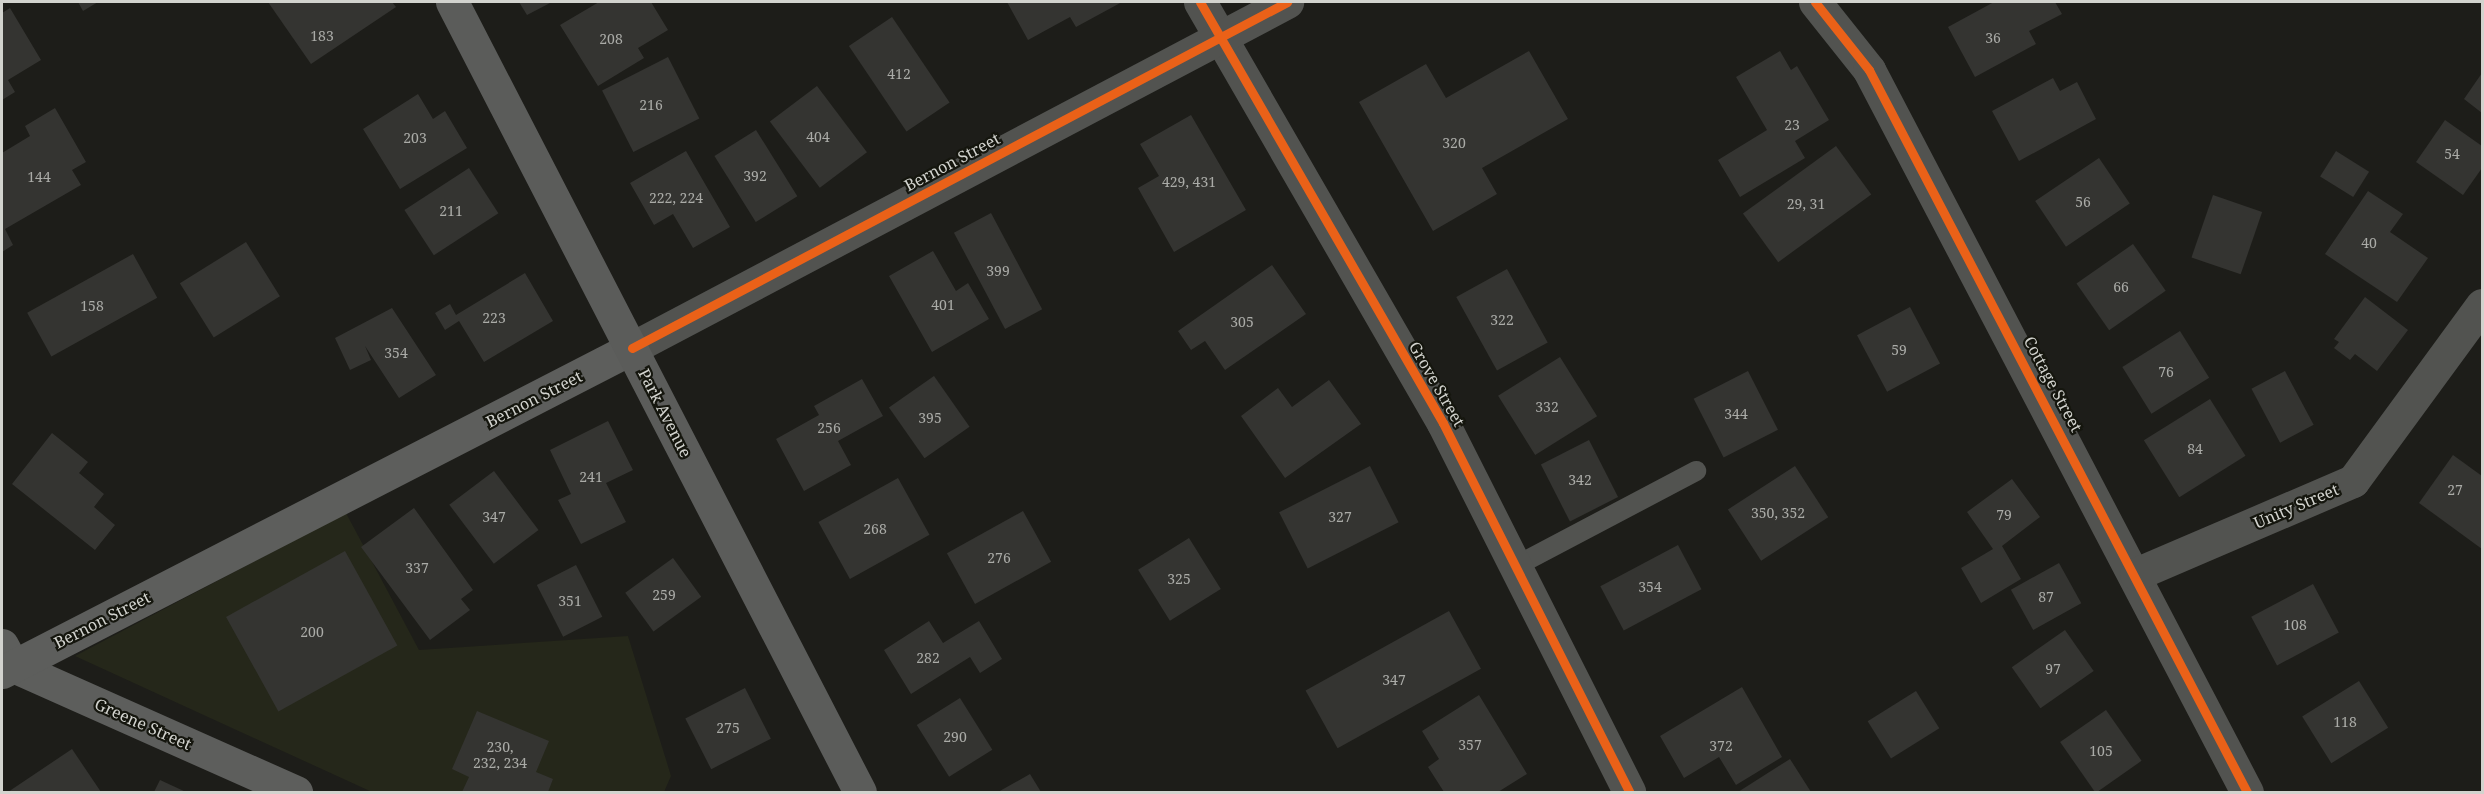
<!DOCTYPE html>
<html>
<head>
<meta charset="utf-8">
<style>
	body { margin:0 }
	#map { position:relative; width:2484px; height:794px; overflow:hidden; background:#1d1d19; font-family:"Noto Serif",serif }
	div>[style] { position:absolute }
	.built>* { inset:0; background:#25271a }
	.building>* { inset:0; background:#343431; transform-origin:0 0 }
	.service>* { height:20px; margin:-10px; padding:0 10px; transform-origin:10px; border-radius:10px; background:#525350 }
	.minor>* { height:33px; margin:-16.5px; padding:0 16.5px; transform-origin:16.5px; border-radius:16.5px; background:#525350 }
	.tertiary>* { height:33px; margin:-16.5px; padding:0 16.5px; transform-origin:16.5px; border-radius:16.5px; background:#525350 }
	.secondary>* { height:33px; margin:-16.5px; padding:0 16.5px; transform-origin:16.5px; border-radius:16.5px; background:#5d5e5c }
	.primary>* { height:33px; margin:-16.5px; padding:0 16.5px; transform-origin:16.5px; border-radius:16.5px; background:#5b5c5a }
	.cycleway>* { height:9px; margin:-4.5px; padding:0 4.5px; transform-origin:4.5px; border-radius:4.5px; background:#ea6118 }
	span { translate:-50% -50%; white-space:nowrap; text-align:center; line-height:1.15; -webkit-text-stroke:4.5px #15160e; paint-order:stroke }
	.number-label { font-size:14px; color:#aaaba7 }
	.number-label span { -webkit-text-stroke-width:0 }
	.street-label { font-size:16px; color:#d2d3ce }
	.frame { position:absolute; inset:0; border:3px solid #d2d3ce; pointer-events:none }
</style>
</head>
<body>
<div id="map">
	<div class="built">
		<div style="clip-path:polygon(346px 513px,419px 650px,628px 636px,671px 776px,664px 792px,372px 792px,75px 656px)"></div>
	</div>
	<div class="building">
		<div style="clip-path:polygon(78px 2px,98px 2px,83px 11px)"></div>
		<div style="clip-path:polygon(268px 2px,392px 2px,396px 7px,311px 64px)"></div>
		<div style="clip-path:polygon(519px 2px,552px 2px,527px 15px)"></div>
		<div style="clip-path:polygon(599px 2px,651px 2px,668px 30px,638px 48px,644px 58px,598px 86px,560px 25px)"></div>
		<div style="clip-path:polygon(1007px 2px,1122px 2px,1076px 27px,1070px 17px,1028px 40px)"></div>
		<div style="clip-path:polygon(1994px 2px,2055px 2px,2062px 14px,2029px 31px,2036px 44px,1975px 77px,1948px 27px)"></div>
		<div style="clip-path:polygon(10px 8px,41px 60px,8px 80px,15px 92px,2px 100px,2px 13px)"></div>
		<div style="left:892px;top:17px;width:103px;height:52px;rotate:56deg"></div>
		<div style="clip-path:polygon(1529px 51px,1568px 119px,1482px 168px,1497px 194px,1433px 231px,1359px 102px,1426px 64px,1446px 98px)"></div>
		<div style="clip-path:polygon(1780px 51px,1791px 70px,1797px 66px,1829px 120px,1795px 141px,1805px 158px,1740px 197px,1718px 160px,1767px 130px,1736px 77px)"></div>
		<div style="left:668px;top:57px;width:69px;height:74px;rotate:63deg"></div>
		<div style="clip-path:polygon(2482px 73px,2482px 113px,2464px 99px)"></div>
		<div style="clip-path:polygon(2053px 78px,2060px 91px,2077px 82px,2096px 119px,2019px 161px,1992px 111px)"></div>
		<div style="left:817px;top:86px;width:83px;height:59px;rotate:53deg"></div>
		<div style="clip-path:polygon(418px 94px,433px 119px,445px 111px,467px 148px,400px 189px,363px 129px)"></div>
		<div style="clip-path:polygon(55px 108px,86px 162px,72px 170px,81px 185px,5px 229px,13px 245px,2px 252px,2px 153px,30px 136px,25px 126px)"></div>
		<div style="clip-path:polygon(1191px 115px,1246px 210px,1174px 252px,1138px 188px,1159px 176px,1140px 144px)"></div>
		<div style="clip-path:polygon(2445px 120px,2482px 146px,2482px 168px,2463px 195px,2416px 162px)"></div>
		<div style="left:756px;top:130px;width:78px;height:49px;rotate:58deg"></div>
		<div style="left:1836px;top:146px;width:60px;height:115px;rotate:54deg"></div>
		<div style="clip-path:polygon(686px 151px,730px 227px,693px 248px,673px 214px,654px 225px,630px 183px)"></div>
		<div style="left:2336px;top:151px;width:39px;height:30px;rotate:32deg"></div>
		<div style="left:2099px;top:158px;width:55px;height:77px;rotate:56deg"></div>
		<div style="left:469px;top:168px;width:54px;height:77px;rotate:57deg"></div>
		<div style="clip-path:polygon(2368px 191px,2403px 214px,2390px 232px,2428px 258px,2397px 302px,2325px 254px)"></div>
		<div style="left:2213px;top:195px;width:52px;height:66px;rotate:19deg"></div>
		<div style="left:991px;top:213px;width:109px;height:42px;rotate:62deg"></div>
		<div style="left:246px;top:242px;width:64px;height:78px;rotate:58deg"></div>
		<div style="left:2133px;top:244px;width:57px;height:69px;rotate:55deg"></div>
		<div style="clip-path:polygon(933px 251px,956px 291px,968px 283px,989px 319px,932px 352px,889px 276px)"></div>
		<div style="left:133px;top:254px;width:50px;height:121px;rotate:61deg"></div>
		<div style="clip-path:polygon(1272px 265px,1306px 314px,1225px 370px,1205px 341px,1191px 350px,1178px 331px)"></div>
		<div style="left:1507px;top:269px;width:84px;height:58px;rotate:61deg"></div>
		<div style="clip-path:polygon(525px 273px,553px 321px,484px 362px,459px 321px,445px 330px,435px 313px,450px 304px,456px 315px)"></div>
		<div style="clip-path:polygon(2365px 297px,2408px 330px,2377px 371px,2355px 354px,2350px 360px,2334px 348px,2339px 342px,2334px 339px)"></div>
		<div style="left:1910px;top:307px;width:64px;height:60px;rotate:62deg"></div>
		<div style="clip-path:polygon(392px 308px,436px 375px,399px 398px,365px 346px,371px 360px,350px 370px,335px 338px)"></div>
		<div style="left:2180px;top:331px;width:55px;height:68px;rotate:58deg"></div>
		<div style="left:1560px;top:357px;width:70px;height:73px;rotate:58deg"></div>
		<div style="left:1748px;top:371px;width:66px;height:61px;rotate:63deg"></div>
		<div style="left:2285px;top:371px;width:61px;height:38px;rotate:62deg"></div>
		<div style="left:934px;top:376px;width:62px;height:55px;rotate:55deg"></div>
		<div style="clip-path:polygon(862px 379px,883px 416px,838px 441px,851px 465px,804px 491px,776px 439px,819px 415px,814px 406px)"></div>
		<div style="clip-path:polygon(1329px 380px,1361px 424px,1285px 478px,1241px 416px,1278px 388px,1292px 407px)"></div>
		<div style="left:2210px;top:399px;width:67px;height:78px;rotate:58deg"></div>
		<div style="clip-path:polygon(608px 421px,633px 470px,606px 483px,626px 522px,581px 544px,558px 500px,571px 494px,550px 450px)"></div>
		<div style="clip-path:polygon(52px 433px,88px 462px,79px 473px,104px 494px,94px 507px,115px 525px,95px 550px,12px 484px)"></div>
		<div style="left:1589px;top:440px;width:64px;height:54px;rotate:63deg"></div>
		<div style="clip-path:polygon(2453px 455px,2482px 476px,2482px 549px,2419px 503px)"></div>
		<div style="left:1370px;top:466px;width:63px;height:102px;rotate:63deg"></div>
		<div style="left:1795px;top:466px;width:61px;height:80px;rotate:57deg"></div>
		<div style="left:494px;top:471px;width:74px;height:56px;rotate:53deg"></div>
		<div style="left:898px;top:478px;width:65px;height:91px;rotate:61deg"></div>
		<div style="clip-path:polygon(2012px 479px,2040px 517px,2002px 546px,2021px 579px,1981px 603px,1961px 568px,1993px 549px,1967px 512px)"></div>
		<div style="clip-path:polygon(414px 508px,473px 590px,461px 599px,470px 610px,430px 640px,361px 547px)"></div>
		<div style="left:1023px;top:511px;width:58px;height:87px;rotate:61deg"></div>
		<div style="left:1189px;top:538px;width:60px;height:60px;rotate:58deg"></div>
		<div style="left:1678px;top:545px;width:50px;height:88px;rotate:62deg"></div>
		<div style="left:345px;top:551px;width:108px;height:136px;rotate:61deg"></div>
		<div style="left:673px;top:558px;width:48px;height:59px;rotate:54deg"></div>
		<div style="left:2059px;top:563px;width:46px;height:55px;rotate:61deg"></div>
		<div style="left:576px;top:565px;width:58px;height:44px;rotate:63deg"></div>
		<div style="left:2313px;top:584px;width:55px;height:70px;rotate:62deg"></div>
		<div style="left:1449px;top:611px;width:66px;height:164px;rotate:61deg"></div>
		<div style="clip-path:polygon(929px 621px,943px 643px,979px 621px,1002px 659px,980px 673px,970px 657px,911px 694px,884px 650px)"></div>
		<div style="left:2065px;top:630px;width:50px;height:65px;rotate:55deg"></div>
		<div style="left:2359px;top:681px;width:55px;height:67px;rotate:58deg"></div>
		<div style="clip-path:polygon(1742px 687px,1782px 757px,1736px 785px,1719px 757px,1684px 778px,1660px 736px)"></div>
		<div style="left:745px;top:688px;width:57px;height:67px;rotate:63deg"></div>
		<div style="left:1916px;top:691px;width:44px;height:57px;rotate:58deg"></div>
		<div style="clip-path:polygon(1479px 695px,1527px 774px,1498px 792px,1444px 792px,1428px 767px,1439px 759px,1422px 731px)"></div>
		<div style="left:960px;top:698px;width:61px;height:51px;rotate:58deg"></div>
		<div style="left:2106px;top:710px;width:62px;height:56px;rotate:55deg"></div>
		<div style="clip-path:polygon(477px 711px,549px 741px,536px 772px,553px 779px,548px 792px,462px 792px,469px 777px,452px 769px)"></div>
		<div style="clip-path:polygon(72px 749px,101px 792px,8px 792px)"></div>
		<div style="clip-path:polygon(1790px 759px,1811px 792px,1738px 792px)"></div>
		<div style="clip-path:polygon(1030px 774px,1041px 792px,998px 792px)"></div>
		<div style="clip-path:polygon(160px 780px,186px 792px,154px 792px)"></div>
	</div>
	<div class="service">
		<div style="left:1514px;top:567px;width:206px;rotate:-27.8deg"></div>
	</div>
	<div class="minor">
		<div style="left:1200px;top:2px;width:486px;rotate:60deg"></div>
		<div style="left:1443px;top:423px;width:413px;rotate:63.2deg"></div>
		<div style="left:1815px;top:2px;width:87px;rotate:51.5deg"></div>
		<div style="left:1869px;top:70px;width:815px;rotate:62.37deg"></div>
		<div style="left:2136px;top:574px;width:236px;rotate:-23.2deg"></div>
		<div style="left:2353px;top:481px;width:218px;rotate:-53.8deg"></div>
	</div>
	<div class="tertiary">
		<div style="left:632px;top:348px;width:741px;rotate:-27.84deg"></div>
	</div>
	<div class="secondary">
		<div style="left:2px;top:645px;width:24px;rotate:62deg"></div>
		<div style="left:13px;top:666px;width:310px;rotate:24deg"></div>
		<div style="left:2px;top:672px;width:708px;rotate:-27.22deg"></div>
	</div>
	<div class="primary">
		<div style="left:452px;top:2px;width:889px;rotate:62.69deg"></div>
	</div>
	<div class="cycleway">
		<div style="left:1200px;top:2px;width:486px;rotate:60deg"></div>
		<div style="left:1443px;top:423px;width:413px;rotate:63.2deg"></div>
		<div style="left:1815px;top:2px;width:87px;rotate:51.5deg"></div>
		<div style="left:1869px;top:70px;width:815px;rotate:62.37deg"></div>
		<div style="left:632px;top:348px;width:741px;rotate:-27.84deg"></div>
	</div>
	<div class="number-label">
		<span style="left:322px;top:36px">183</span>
		<span style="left:1993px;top:38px">36</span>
		<span style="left:611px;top:39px">208</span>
		<span style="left:899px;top:74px">412</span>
		<span style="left:651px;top:105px">216</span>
		<span style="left:1792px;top:125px">23</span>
		<span style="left:818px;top:137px">404</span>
		<span style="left:415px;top:138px">203</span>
		<span style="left:1454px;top:143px">320</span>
		<span style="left:2452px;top:154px">54</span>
		<span style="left:755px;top:176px">392</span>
		<span style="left:39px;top:177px">144</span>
		<span style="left:1189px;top:182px">429, 431</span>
		<span style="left:676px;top:198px">222, 224</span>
		<span style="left:2083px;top:202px">56</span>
		<span style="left:1806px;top:204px">29, 31</span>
		<span style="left:451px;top:211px">211</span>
		<span style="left:2369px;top:243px">40</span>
		<span style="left:998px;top:271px">399</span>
		<span style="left:2121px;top:287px">66</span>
		<span style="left:943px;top:305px">401</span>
		<span style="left:92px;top:306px">158</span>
		<span style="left:494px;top:318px">223</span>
		<span style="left:1502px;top:320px">322</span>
		<span style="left:1242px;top:322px">305</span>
		<span style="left:1899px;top:350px">59</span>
		<span style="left:396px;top:353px">354</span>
		<span style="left:2166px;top:372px">76</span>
		<span style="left:1547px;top:407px">332</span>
		<span style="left:1736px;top:414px">344</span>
		<span style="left:930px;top:418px">395</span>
		<span style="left:829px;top:428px">256</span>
		<span style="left:2195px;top:449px">84</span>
		<span style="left:591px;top:477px">241</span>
		<span style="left:1580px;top:480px">342</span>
		<span style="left:2455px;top:490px">27</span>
		<span style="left:1778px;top:513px">350, 352</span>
		<span style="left:2004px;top:515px">79</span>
		<span style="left:494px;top:517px">347</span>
		<span style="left:1340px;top:517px">327</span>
		<span style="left:875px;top:529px">268</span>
		<span style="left:999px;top:558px">276</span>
		<span style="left:417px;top:568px">337</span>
		<span style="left:1179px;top:579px">325</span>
		<span style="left:1650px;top:587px">354</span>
		<span style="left:664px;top:595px">259</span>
		<span style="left:2046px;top:597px">87</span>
		<span style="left:570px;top:601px">351</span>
		<span style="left:2295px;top:625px">108</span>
		<span style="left:312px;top:632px">200</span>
		<span style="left:928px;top:658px">282</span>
		<span style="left:2053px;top:669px">97</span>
		<span style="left:1394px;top:680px">347</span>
		<span style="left:2345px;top:722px">118</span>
		<span style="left:728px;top:728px">275</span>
		<span style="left:955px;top:737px">290</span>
		<span style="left:1470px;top:745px">357</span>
		<span style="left:1721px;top:746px">372</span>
		<span style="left:500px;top:755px">230,<br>232, 234</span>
		<span style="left:2101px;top:751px">105</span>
	</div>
	<div class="street-label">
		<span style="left:952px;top:162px;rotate:-28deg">Bernon Street</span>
		<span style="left:1437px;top:384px;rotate:60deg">Grove Street</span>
		<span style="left:2053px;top:384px;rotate:62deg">Cottage Street</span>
		<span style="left:534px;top:399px;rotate:-27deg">Bernon Street</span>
		<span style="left:665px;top:413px;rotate:63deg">Park Avenue</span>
		<span style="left:2296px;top:506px;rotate:-23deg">Unity Street</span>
		<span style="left:102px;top:620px;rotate:-27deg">Bernon Street</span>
		<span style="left:143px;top:724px;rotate:24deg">Greene Street</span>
	</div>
	<div class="frame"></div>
</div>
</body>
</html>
